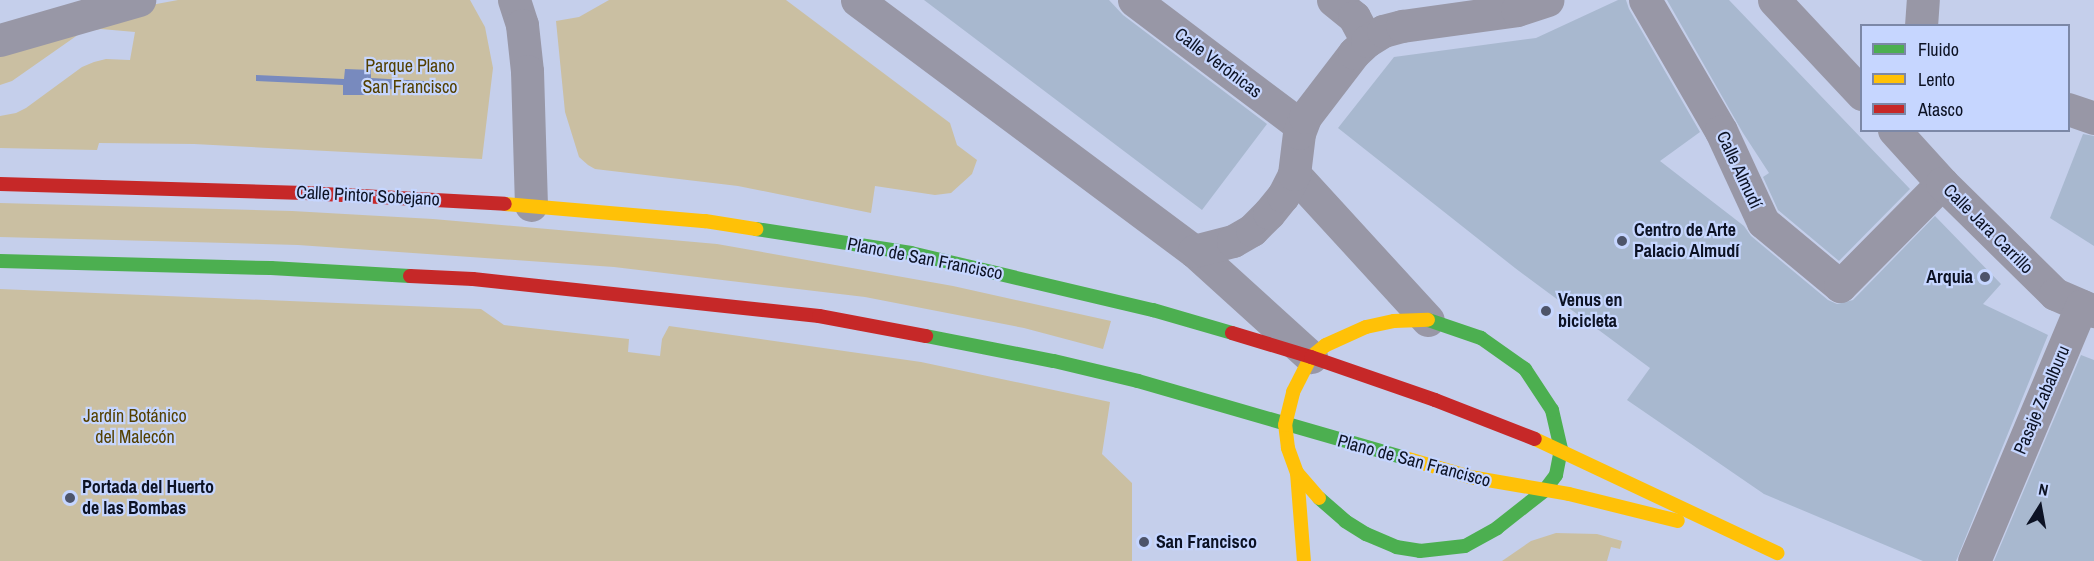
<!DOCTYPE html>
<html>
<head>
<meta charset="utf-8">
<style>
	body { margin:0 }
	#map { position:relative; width:2094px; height:561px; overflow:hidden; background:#c5cfeb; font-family:"Archivo Narrow",sans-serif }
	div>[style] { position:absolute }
	.green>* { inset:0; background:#cabfa2 }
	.water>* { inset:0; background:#788abe }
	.building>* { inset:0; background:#a8b8cf }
	.street>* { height:33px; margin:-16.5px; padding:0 16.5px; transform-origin:16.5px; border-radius:16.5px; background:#9897a6 }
	.fast>* { height:14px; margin:-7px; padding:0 7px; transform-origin:7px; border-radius:7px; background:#4caf50 }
	.slow>* { height:14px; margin:-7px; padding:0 7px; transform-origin:7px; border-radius:7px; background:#ffc107 }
	.jam>* { height:14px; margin:-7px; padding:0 7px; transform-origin:7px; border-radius:7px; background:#c62828 }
	.dots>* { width:16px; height:16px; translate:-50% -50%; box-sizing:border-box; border:3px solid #c6d6ff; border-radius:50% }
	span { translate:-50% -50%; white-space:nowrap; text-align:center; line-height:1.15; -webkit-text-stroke:4.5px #c6d6ff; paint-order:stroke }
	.street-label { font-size:18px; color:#0c1224 }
	.park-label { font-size:18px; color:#544000 }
	.poi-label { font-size:18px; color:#0c1224; font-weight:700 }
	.left { translate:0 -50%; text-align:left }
	.right { translate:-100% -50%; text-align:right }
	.legend { position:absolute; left:1860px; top:24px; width:210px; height:108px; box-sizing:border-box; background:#c6d6ff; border:2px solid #7c88a7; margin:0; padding:8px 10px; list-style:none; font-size:18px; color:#0c1224 }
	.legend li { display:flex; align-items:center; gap:12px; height:30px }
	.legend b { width:30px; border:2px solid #7c88a7 }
	.north { position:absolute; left:2010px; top:477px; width:60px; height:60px; -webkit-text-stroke:4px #c6d6ff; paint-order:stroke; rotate:11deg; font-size:16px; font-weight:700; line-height:24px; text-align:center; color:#0c1224 }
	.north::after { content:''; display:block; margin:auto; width:21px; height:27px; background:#0c1224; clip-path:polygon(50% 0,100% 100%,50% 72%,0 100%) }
</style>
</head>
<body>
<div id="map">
	<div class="green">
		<div style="clip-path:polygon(178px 0,470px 0,485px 27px,493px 68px,482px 159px,194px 144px,99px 143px,97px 150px,0 148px,0 116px,16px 113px,26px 108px,82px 67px,94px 62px,106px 59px,130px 60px,135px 32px,101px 29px,82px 32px,12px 81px,0 85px,0 46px,135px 8px)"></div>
		<div style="clip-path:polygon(609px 0,786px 0,950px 123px,957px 145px,977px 160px,972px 174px,951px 193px,935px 195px,875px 186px,871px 213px,738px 186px,595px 169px,588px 165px,579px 157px,565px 112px,556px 21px,579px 17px)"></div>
		<div style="clip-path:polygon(0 203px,292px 211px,433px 219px,717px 244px,953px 286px,1111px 321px,1103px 349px,1024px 328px,865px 297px,614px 267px,298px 245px,0 237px)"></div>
		<div style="clip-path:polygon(0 289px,481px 309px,504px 325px,629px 339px,628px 352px,660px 356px,662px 339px,669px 326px,921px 362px,1110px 402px,1102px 454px,1132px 483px,1132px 561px,0 561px)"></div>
		<div style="clip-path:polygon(1556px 533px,1597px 534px,1622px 541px,1620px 549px,1611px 547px,1607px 561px,1502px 561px,1531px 541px)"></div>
	</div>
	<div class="water">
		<div style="clip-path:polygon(345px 69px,371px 70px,371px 78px,424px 81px,424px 91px,369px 88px,368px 95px,343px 95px,343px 85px,256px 81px,256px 75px,344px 79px)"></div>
	</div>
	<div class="building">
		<div style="clip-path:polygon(924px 0,1109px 0,1123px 15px,1267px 124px,1202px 210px)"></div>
		<div style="clip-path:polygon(1618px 0,1626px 0,1629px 9px,1700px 132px,1660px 161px,1744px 226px,1751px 236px,1828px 300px,1837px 304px,1853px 300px,1935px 216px,2001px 284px,1983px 304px,2048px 335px,1956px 561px,1923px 561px,1764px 494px,1627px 400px,1650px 368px,1515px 268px,1338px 128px,1394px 57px,1536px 38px)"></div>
		<div style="clip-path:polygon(1667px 0,1729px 0,1910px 189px,1839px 261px,1778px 210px,1763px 177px,1769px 173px,1743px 133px)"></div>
		<div style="clip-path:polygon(2083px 134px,2094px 136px,2094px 246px,2050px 218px)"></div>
		<div style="clip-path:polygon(2081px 355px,2094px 360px,2094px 561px,1994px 561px)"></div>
	</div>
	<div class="street">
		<div style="left:514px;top:0;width:26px;rotate:72deg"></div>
		<div style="left:522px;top:25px;width:46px;rotate:83.8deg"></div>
		<div style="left:527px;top:71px;width:134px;rotate:88.3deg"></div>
		<div style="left:857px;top:0;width:420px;rotate:36.7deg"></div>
		<div style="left:1194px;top:251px;width:158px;rotate:42.2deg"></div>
		<div style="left:1134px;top:0;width:209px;rotate:37deg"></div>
		<div style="left:1333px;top:0;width:27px;rotate:39deg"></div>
		<div style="left:1354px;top:17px;width:27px;rotate:62deg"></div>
		<div style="left:1645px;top:0;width:151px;rotate:59.9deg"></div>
		<div style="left:1721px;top:131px;width:100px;rotate:65.2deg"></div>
		<div style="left:1763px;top:222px;width:100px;rotate:39.7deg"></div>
		<div style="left:1840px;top:286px;width:145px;rotate:-45.3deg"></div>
		<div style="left:1774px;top:0;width:129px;rotate:46.9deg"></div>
		<div style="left:1921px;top:26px;width:26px;rotate:-86deg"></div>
		<div style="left:0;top:40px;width:145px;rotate:-16.1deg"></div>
		<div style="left:2068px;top:109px;width:28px;rotate:19deg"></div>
		<div style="left:1894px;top:130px;width:72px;rotate:47.8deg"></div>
		<div style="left:1942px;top:183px;width:158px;rotate:44.5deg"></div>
		<div style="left:2055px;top:294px;width:43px;rotate:23.6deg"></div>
		<div style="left:1294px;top:174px;width:198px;rotate:47.5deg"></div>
		<div style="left:1194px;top:251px;width:40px;rotate:-14.4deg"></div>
		<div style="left:1233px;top:241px;width:22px;rotate:-30deg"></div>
		<div style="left:1252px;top:230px;width:24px;rotate:-45deg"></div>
		<div style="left:1269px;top:213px;width:22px;rotate:-51deg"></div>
		<div style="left:1283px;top:196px;width:25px;rotate:-63deg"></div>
		<div style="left:1294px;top:174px;width:41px;rotate:-83deg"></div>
		<div style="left:1299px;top:133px;width:17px;rotate:-69deg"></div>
		<div style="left:1305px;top:117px;width:81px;rotate:-52.6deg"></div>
		<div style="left:1354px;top:53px;width:18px;rotate:-43deg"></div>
		<div style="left:1367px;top:41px;width:19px;rotate:-32deg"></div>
		<div style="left:1383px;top:31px;width:20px;rotate:-15deg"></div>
		<div style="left:1402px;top:26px;width:116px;rotate:-7.9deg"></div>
		<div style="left:1517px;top:10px;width:32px;rotate:-18deg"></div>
		<div style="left:1974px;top:561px;width:277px;rotate:-67.2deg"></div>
	</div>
	<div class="fast">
		<div style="left:756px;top:229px;width:157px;rotate:8.8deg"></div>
		<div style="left:911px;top:253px;width:249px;rotate:13.3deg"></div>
		<div style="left:1153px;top:310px;width:82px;rotate:16.2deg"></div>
		<div style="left:0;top:261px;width:271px;rotate:1.5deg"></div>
		<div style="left:271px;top:268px;width:139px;rotate:3.3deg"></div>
		<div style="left:926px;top:336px;width:130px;rotate:11.1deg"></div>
		<div style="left:1054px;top:361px;width:86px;rotate:13.4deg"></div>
		<div style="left:1138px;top:381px;width:278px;rotate:16.1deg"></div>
		<div style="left:1319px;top:498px;width:35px;rotate:41deg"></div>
		<div style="left:1345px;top:521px;width:25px;rotate:32deg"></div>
		<div style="left:1366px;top:534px;width:33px;rotate:23deg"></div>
		<div style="left:1396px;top:547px;width:24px;rotate:9deg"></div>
		<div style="left:1420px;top:551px;width:45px;rotate:-6.3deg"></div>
		<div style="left:1465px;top:546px;width:37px;rotate:-29deg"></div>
		<div style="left:1497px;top:528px;width:60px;rotate:-38.2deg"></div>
		<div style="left:1544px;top:491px;width:20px;rotate:-53deg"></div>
		<div style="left:1556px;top:475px;width:26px;rotate:-79deg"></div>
		<div style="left:1561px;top:449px;width:40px;rotate:-103deg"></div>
		<div style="left:1552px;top:410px;width:49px;rotate:-123.4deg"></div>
		<div style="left:1525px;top:369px;width:54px;rotate:-144.8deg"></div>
		<div style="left:1481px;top:338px;width:56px;rotate:-161.2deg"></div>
	</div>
	<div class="slow">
		<div style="left:505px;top:204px;width:201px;rotate:4.9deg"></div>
		<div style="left:705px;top:221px;width:52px;rotate:8.9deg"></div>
		<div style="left:1535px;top:439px;width:268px;rotate:25.2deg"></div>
		<div style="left:1405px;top:458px;width:68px;rotate:16.3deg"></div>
		<div style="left:1470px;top:477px;width:100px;rotate:9.7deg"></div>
		<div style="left:1569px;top:494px;width:112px;rotate:13.9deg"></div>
		<div style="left:1297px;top:473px;width:88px;rotate:85.5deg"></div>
		<div style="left:1319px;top:498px;width:33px;rotate:-131deg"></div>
		<div style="left:1297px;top:473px;width:27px;rotate:-110deg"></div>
		<div style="left:1288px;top:448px;width:23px;rotate:-97deg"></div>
		<div style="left:1285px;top:425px;width:34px;rotate:-76deg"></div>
		<div style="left:1293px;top:392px;width:39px;rotate:-63deg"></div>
		<div style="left:1311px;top:357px;width:19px;rotate:-39deg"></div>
		<div style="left:1326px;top:345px;width:44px;rotate:-24.2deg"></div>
		<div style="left:1366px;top:327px;width:29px;rotate:-12deg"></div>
		<div style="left:1394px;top:321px;width:34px;rotate:-2deg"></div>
	</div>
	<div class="jam">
		<div style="left:0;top:184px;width:305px;rotate:1.7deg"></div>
		<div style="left:305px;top:193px;width:200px;rotate:3.1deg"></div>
		<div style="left:410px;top:276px;width:63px;rotate:2.7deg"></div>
		<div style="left:473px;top:279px;width:348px;rotate:6.1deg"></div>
		<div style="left:819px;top:316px;width:109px;rotate:10.6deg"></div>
		<div style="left:1232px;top:333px;width:83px;rotate:16.9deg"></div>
		<div style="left:1311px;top:357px;width:131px;rotate:19.1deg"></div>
		<div style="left:1435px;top:400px;width:107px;rotate:21.3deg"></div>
	</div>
	<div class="dots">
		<div style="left:1622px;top:241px;background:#4d546a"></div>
		<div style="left:1985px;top:277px;background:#4d546a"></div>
		<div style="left:1546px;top:311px;background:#4d546a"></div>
		<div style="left:70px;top:498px;background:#4d546a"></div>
		<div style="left:1144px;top:542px;background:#4d546a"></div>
	</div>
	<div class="street-label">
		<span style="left:1218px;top:63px;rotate:37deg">Calle Verónicas</span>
		<span style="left:1739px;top:170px;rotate:65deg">Calle Almudí</span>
		<span style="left:368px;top:196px;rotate:3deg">Calle Pintor Sobejano</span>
		<span style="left:1988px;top:229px;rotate:45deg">Calle Jara Carrillo</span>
		<span style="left:925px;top:259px;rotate:11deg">Plano de San Francisco</span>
		<span style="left:2042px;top:400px;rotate:-67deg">Pasaje Zabalburu</span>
		<span style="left:1414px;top:461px;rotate:15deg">Plano de San Francisco</span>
	</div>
	<div class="park-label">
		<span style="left:410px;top:77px">Parque Plano<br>San Francisco</span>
		<span style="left:135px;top:427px">Jardín Botánico<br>del Malecón</span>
	</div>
	<div class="poi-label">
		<span class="left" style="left:1634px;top:241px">Centro de Arte<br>Palacio Almudí</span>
		<span class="right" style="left:1973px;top:277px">Arquia</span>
		<span class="left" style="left:1558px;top:311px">Venus en<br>bicicleta</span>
		<span class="left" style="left:82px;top:498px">Portada del Huerto<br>de las Bombas</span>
		<span class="left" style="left:1156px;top:542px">San Francisco</span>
	</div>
	<ul class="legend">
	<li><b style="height:8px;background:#4caf50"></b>Fluido</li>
	<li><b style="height:8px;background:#ffc107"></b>Lento</li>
	<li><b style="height:8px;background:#c62828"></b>Atasco</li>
	</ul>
	<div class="north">N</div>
</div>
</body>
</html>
